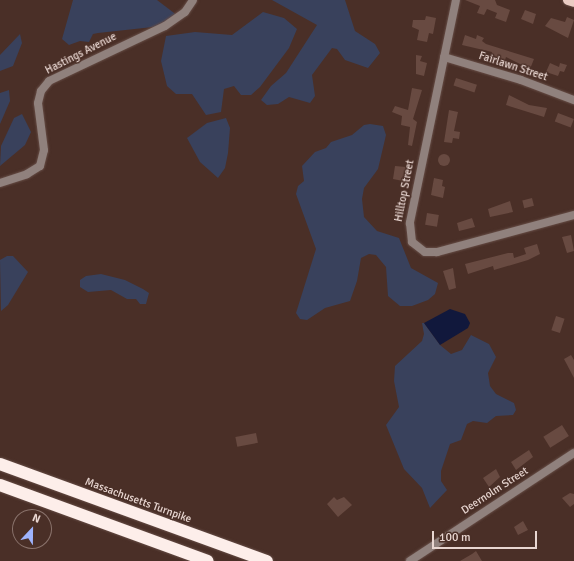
<!DOCTYPE html>
<html>
<head>
<meta charset="utf-8">
<style>
	body { margin:0 }
	#map { position:relative; width:574px; height:561px; overflow:hidden; background:#4a2f27; font-family:Signika,sans-serif }
	div>[style] { position:absolute }
	.green>* { inset:0; background:#39415c }
	.water>* { inset:0; background:#11183c }
	.building>* { inset:0; background:#684a41; transform-origin:0 0 }
	.round { border-radius:50% }
	.roads { filter:drop-shadow(0 0 1px #664d46) drop-shadow(0 0 1px #664d46) }
	.minor>* { height:8px; margin:-4px; padding:0 4px; transform-origin:4px; border-radius:4px; background:#90817d }
	.major>* { height:10px; margin:-5px; padding:0 5px; transform-origin:5px; border-radius:5px; background:#eaccc3 }
	.highway>* { height:12px; margin:-6px; padding:0 6px; transform-origin:6px; border-radius:6px; background:#fdeeea }
	span { translate:-50% -50%; white-space:nowrap; text-align:center; line-height:1.15; -webkit-text-stroke:3px #4a2f27; paint-order:stroke }
	.street-label { font-size:11px; color:#e8d6d1 }
	.north { position:absolute; left:12px; top:509px; width:40px; height:40px; box-sizing:border-box; background:#4a2f27; border:1px solid #89726b; border-radius:50%; rotate:22deg; font-size:11px; font-weight:700; line-height:16px; text-align:center; color:#e8d6d1 }
	.north::after { content:''; display:block; margin:auto; width:14px; height:18px; background:#9eb3fd; clip-path:polygon(50% 0,100% 100%,50% 72%,0 100%) }
	.scale { position:absolute; left:432px; top:531px; width:105px; height:18px; box-sizing:border-box; border:2px solid #e8d6d1; border-top:0; padding-left:5px; font-size:12px; line-height:14px; white-space:nowrap; color:#e8d6d1; -webkit-text-stroke:3px #4a2f27; paint-order:stroke }
</style>
</head>
<body>
<div id="map">
	<div class="green">
		<div style="clip-path:polygon(73px 0,157px 0,178px 16px,162px 26px,98px 33px,93px 34px,89px 42px,80px 41px,69px 45px,62px 39px)"></div>
		<div style="clip-path:polygon(272px 0,345px 0,355px 31px,375px 44px,380px 53px,368px 68px,345px 60px,337px 49px,332px 48px,312px 75px,315px 96px,310px 103px,289px 97px,278px 104px,267px 105px,261px 100px,271px 86px,286px 73px,317px 25px)"></div>
		<div style="clip-path:polygon(263px 12px,284px 18px,297px 29px,289px 48px,260px 87px,251px 95px,241px 95px,234px 86px,224px 89px,221px 112px,206px 115px,192px 94px,176px 94px,167px 86px,161px 61px,166px 36px,195px 32px,232px 35px)"></div>
		<div style="clip-path:polygon(20px 34px,22px 43px,13px 66px,0 71px,0 55px)"></div>
		<div style="clip-path:polygon(9px 90px,10px 101px,0 124px,0 93px)"></div>
		<div style="clip-path:polygon(22px 114px,31px 132px,25px 145px,0 166px,1px 146px,14px 118px)"></div>
		<div style="clip-path:polygon(226px 118px,230px 128px,228px 153px,225px 168px,218px 178px,200px 162px,187px 138px,207px 123px)"></div>
		<div style="clip-path:polygon(370px 124px,383px 126px,386px 135px,378px 169px,364px 188px,362px 199px,364px 217px,377px 231px,399px 238px,411px 268px,438px 283px,435px 294px,428px 300px,412px 306px,400px 306px,388px 296px,386px 267px,376px 255px,369px 254px,361px 258px,357px 281px,350px 301px,325px 308px,307px 320px,300px 319px,296px 313px,316px 249px,296px 194px,298px 186px,304px 181px,302px 166px,315px 152px,326px 148px,331px 142px,352px 135px,364px 125px)"></div>
		<div style="clip-path:polygon(7px 256px,13px 256px,28px 272px,8px 305px,1px 311px,0 260px)"></div>
		<div style="clip-path:polygon(101px 274px,125px 280px,143px 289px,149px 293px,146px 304px,140px 304px,136px 299px,127px 299px,111px 290px,88px 292px,80px 287px,80px 280px,86px 276px)"></div>
		<div style="clip-path:polygon(422px 323px,424px 323px,440px 345px,451px 354px,462px 350px,471px 335px,489px 344px,496px 357px,488px 373px,490px 386px,496px 394px,514px 403px,516px 410px,513px 415px,496px 416px,487px 423px,473px 421px,467px 424px,461px 440px,450px 444px,441px 471px,441px 481px,447px 490px,430px 508px,422px 488px,404px 469px,386px 425px,399px 407px,394px 381px,395px 366px,422px 341px,424px 334px)"></div>
	</div>
	<div class="water">
		<div style="clip-path:polygon(450px 309px,465px 314px,470px 323px,468px 328px,440px 345px,424px 323px)"></div>
	</div>
	<div class="building">
		<div style="clip-path:polygon(465px 0,495px 0,497px 5px,510px 10px,506px 22px,495px 18px,497px 13px,487px 9px,484px 15px,477px 13px,480px 6px)"></div>
		<div style="clip-path:polygon(525px 10px,536px 14px,533px 24px,521px 19px)"></div>
		<div style="clip-path:polygon(426px 16px,436px 18px,433px 34px,429px 33px,427px 42px,417px 40px,419px 30px,412px 27px,413px 20px,425px 20px)"></div>
		<div style="clip-path:polygon(567px 17px,574px 20px,568px 38px,545px 26px,551px 18px,565px 22px)"></div>
		<div style="clip-path:polygon(465px 35px,476px 39px,477px 35px,484px 38px,482px 41px,486px 44px,534px 59px,530px 69px,506px 57px,505px 60px,491px 55px,492px 52px,462px 45px)"></div>
		<div style="clip-path:polygon(416px 55px,422px 56px,420px 61px,427px 63px,424px 76px,416px 74px)"></div>
		<div style="clip-path:polygon(550px 63px,559px 67px,560px 63px,567px 65px,564px 72px,560px 71px,558px 76px,546px 72px)"></div>
		<div style="left:456px;top:78px;width:22px;height:8px;rotate:18deg"></div>
		<div style="clip-path:polygon(412px 88px,422px 90px,413px 119px,417px 122px,412px 146px,408px 145px,410px 127px,401px 125px,402px 116px,392px 112px,395px 106px,408px 110px)"></div>
		<div style="clip-path:polygon(509px 95px,529px 105px,547px 108px,544px 117px,506px 105px)"></div>
		<div style="clip-path:polygon(449px 110px,458px 112px,454px 131px,460px 132px,459px 139px,453px 138px,452px 143px,444px 142px)"></div>
		<div style="left:558px;top:113px;width:17px;height:9px;rotate:21deg"></div>
		<div class="round" style="left:438px;top:154px;width:12px;height:12px"></div>
		<div style="clip-path:polygon(395px 166px,406px 167px,403px 181px,393px 179px)"></div>
		<div style="clip-path:polygon(434px 178px,443px 180px,442px 186px,445px 187px,443px 198px,431px 195px)"></div>
		<div style="left:532px;top:198px;width:8px;height:10px;rotate:76deg"></div>
		<div style="clip-path:polygon(510px 201px,513px 212px,490px 217px,488px 209px)"></div>
		<div style="left:427px;top:213px;width:12px;height:12px;rotate:9deg"></div>
		<div style="clip-path:polygon(472px 218px,475px 227px,459px 231px,457px 223px)"></div>
		<div style="clip-path:polygon(571px 235px,574px 251px,567px 253px,562px 237px)"></div>
		<div style="clip-path:polygon(537px 244px,540px 254px,528px 260px,494px 270px,493px 266px,468px 274px,465px 264px,508px 253px,513px 253px,514px 258px,526px 254px,524px 248px)"></div>
		<div style="clip-path:polygon(453px 268px,456px 288px,449px 290px,443px 271px)"></div>
		<div style="left:556px;top:316px;width:9px;height:15px;rotate:18deg"></div>
		<div style="clip-path:polygon(571px 355px,574px 360px,574px 378px,564px 359px)"></div>
		<div style="left:562px;top:425px;width:13px;height:22px;rotate:58deg"></div>
		<div style="left:256px;top:433px;width:10px;height:21px;rotate:79deg"></div>
		<div style="clip-path:polygon(529px 450px,533px 457px,516px 470px,511px 462px)"></div>
		<div style="clip-path:polygon(496px 469px,500px 477px,489px 487px,483px 478px)"></div>
		<div style="clip-path:polygon(570px 493px,574px 494px,574px 504px,570px 507px,562px 498px)"></div>
		<div style="clip-path:polygon(334px 497px,337px 500px,344px 497px,352px 505px,338px 517px,327px 504px)"></div>
		<div style="clip-path:polygon(523px 521px,528px 530px,518px 535px,514px 527px)"></div>
		<div style="clip-path:polygon(476px 551px,482px 561px,460px 561px,472px 554px)"></div>
	</div>
	<div class="roads">
		<div class="minor">
			<div style="left:456px;top:0;width:228px;rotate:101.7deg"></div>
			<div style="left:410px;top:223px;width:19px;rotate:84deg"></div>
			<div style="left:412px;top:242px;width:16px;rotate:38deg"></div>
			<div style="left:425px;top:252px;width:12px"></div>
			<div style="left:437px;top:252px;width:142px;rotate:-15.1deg"></div>
			<div style="left:444px;top:57px;width:80px;rotate:16.6deg"></div>
			<div style="left:521px;top:80px;width:57px;rotate:20.7deg"></div>
			<div style="left:0;top:183px;width:28px;rotate:-18deg"></div>
			<div style="left:27px;top:174px;width:15px;rotate:-32deg"></div>
			<div style="left:40px;top:166px;width:16px;rotate:-76deg"></div>
			<div style="left:44px;top:150px;width:47px;rotate:-97.3deg"></div>
			<div style="left:38px;top:103px;width:12px;rotate:-76deg"></div>
			<div style="left:41px;top:91px;width:13px;rotate:-51deg"></div>
			<div style="left:49px;top:81px;width:128px;rotate:-25.4deg"></div>
			<div style="left:165px;top:26px;width:24px;rotate:-35deg"></div>
			<div style="left:185px;top:12px;width:14px;rotate:-56deg"></div>
			<div style="left:410px;top:561px;width:196px;rotate:-33.4deg"></div>
		</div>
		<div class="major">
			<div style="left:568px;top:0;width:6px;rotate:18deg"></div>
		</div>
		<div class="highway">
			<div style="left:0;top:464px;width:284px;rotate:20deg"></div>
			<div style="left:0;top:485px;width:221px;rotate:20.1deg"></div>
		</div>
	</div>
	<div class="street-label">
		<span style="left:81px;top:54px;rotate:-27deg">Hastings Avenue</span>
		<span style="left:513px;top:67px;rotate:18deg">Fairlawn Street</span>
		<span style="left:405px;top:191px;rotate:-79deg">Hilltop Street</span>
		<span style="left:495px;top:491px;rotate:-33deg">Deernolm Street</span>
		<span style="left:138px;top:501px;rotate:20deg">Massachusetts Turnpike</span>
	</div>
	<div class="north">N</div>
	<div class="scale">100 m</div>
</div>
</body>
</html>
